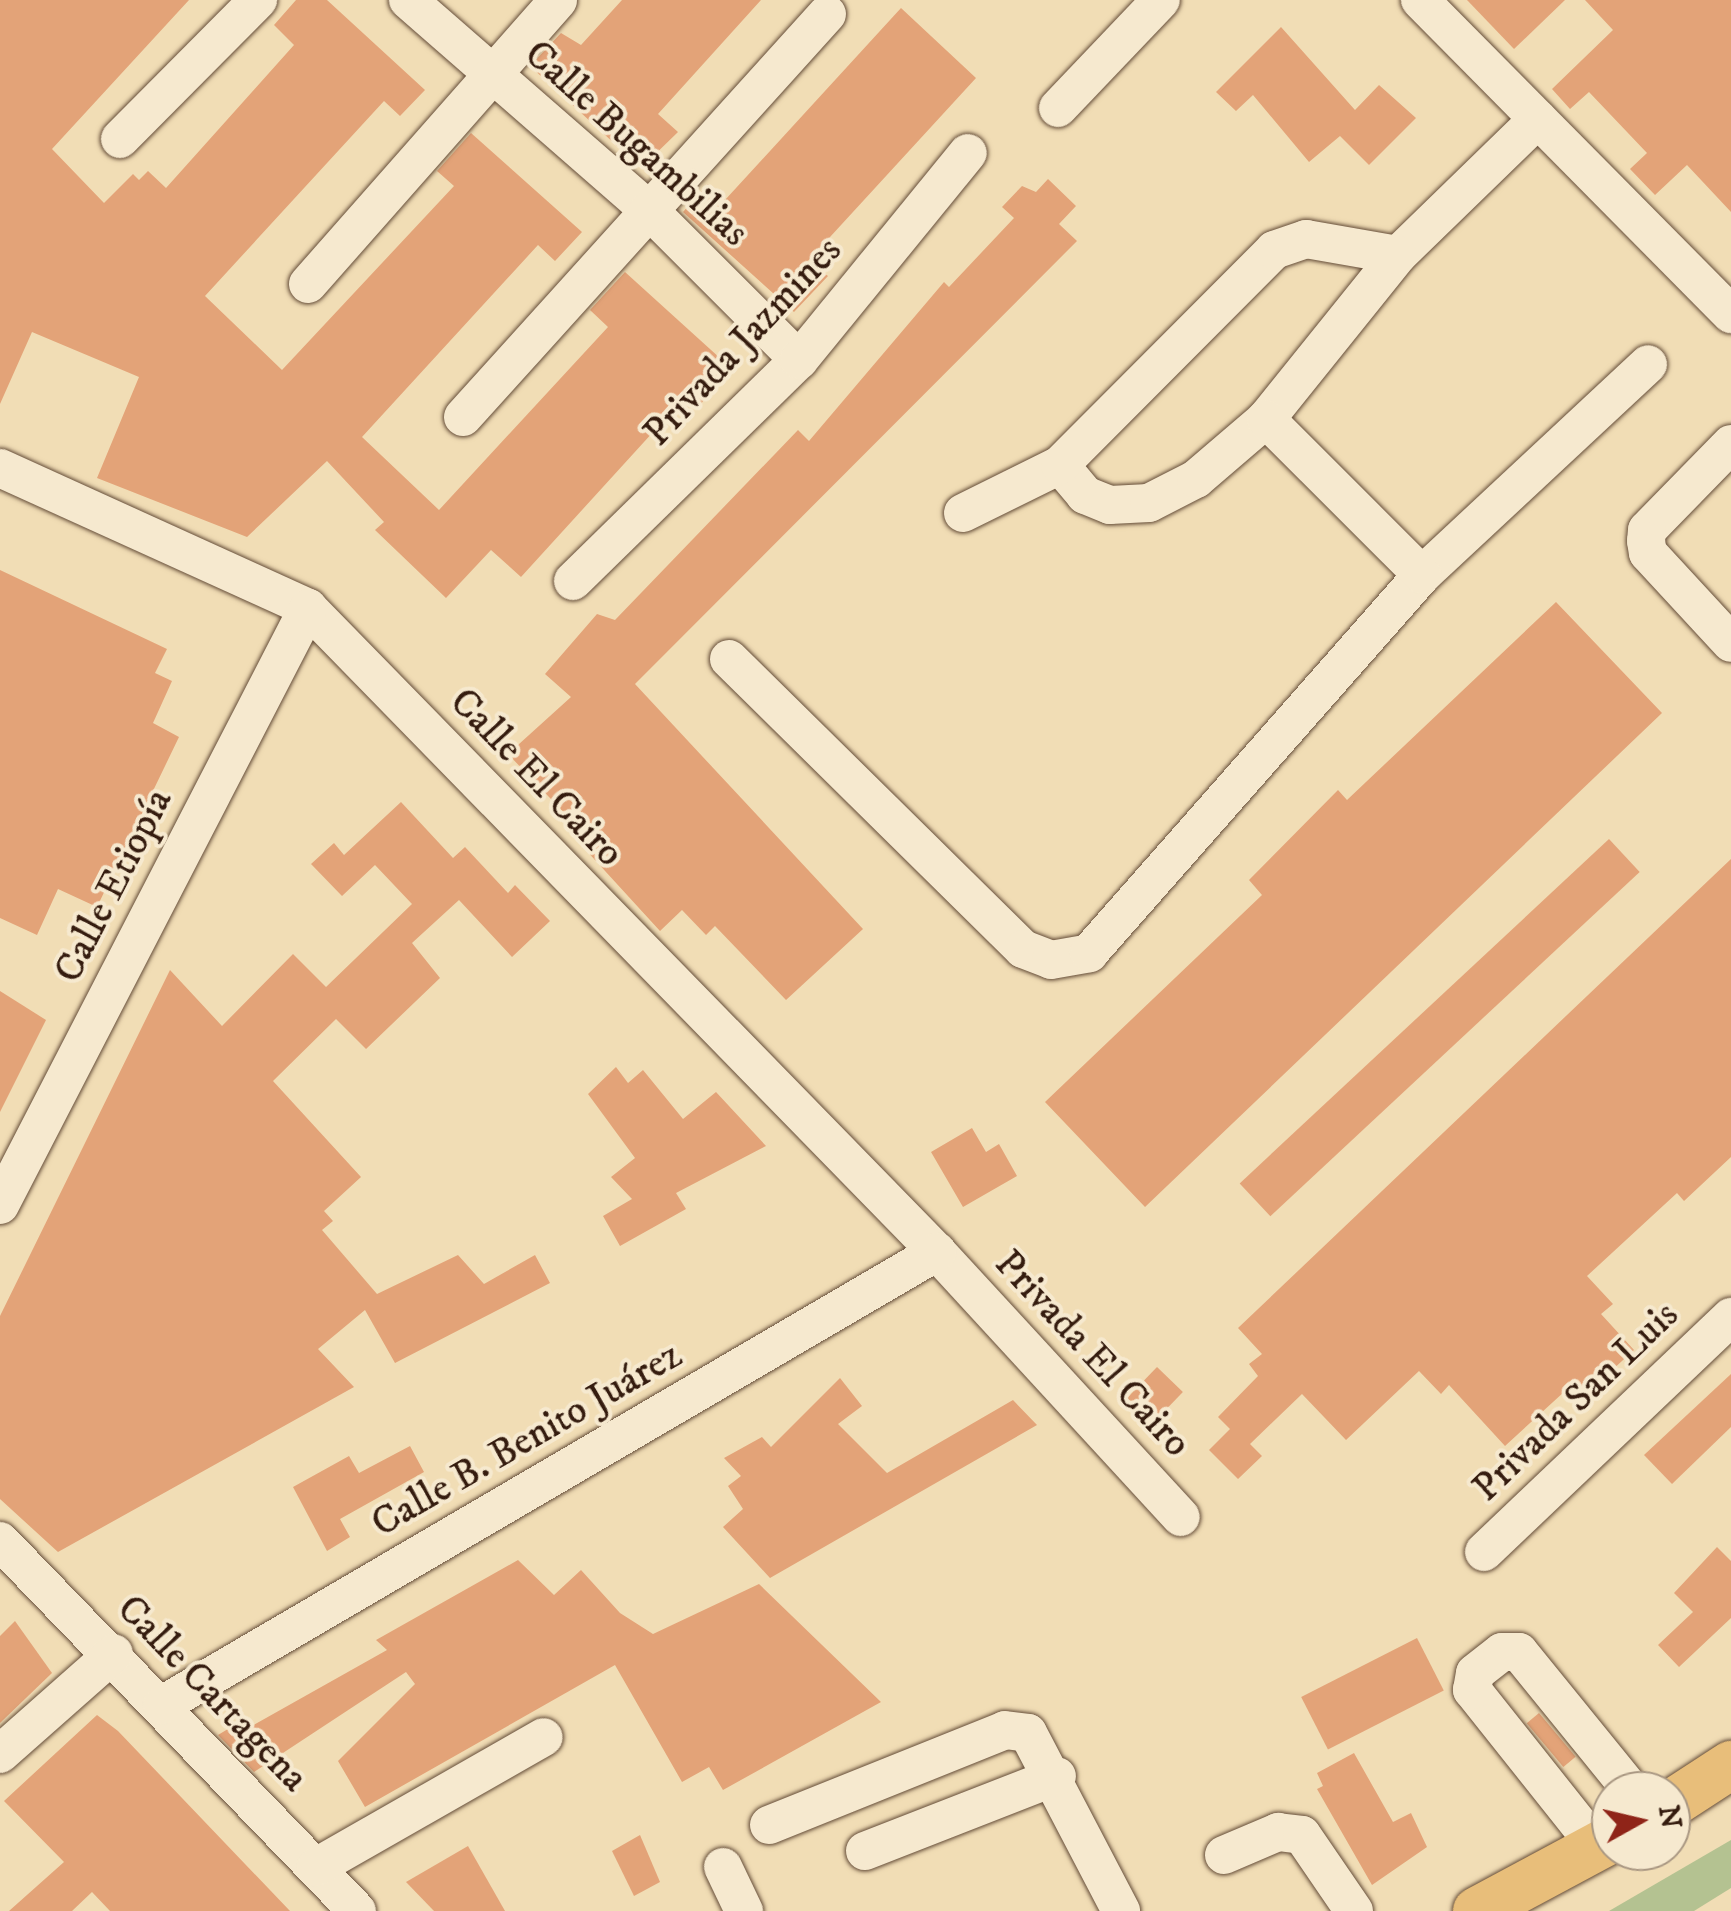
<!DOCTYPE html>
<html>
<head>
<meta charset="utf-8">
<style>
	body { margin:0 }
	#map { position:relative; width:1731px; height:1911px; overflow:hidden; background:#f1ddb5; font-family:"IM FELL DW Pica",serif }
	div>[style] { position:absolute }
	.green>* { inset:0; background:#b4c291 }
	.building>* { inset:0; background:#e3a378; transform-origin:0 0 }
	.roads { filter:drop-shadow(0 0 2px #644c38) drop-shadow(0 0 2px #644c38) }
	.minor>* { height:38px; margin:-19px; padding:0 19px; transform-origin:19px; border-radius:19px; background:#f6e9cf }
	.major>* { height:48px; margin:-24px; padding:0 24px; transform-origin:24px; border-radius:24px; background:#e8be7a }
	span { translate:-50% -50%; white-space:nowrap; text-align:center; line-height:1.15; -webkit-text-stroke:8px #f6e9cf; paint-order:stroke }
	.street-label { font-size:40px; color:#351c0f }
	.north { position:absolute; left:1591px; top:1771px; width:100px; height:100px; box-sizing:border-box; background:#f6e9cf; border:2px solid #a99782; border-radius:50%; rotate:82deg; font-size:28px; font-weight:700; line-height:40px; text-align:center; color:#351c0f }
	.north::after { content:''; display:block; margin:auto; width:35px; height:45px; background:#8f2418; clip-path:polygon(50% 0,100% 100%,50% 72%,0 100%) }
</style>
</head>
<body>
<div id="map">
	<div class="green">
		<div style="clip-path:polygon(1731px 1840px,1731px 1888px,1694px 1911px,1609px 1911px)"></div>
	</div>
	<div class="building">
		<div style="clip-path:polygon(0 0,189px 0,52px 149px,104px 203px,133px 174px,139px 180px,148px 171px,166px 188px,294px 45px,274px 25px,296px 0,327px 0,425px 90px,400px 116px,384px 101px,205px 296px,282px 370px,454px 186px,437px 171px,471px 133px,582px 232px,555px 261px,538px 245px,362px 437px,439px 510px,608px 327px,590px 310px,625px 272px,732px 369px,697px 408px,685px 397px,521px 577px,491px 550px,446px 598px,375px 530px,384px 522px,327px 461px,247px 537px,97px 478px,139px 377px,32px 332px,0 404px)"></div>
		<div style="clip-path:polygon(622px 0,761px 0,658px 114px,678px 132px,641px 168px,530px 66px,561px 33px,581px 45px)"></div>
		<div style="clip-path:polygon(1467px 0,1565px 0,1514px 49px)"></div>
		<div style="clip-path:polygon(1585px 0,1731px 0,1731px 212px,1687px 165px,1655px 195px,1630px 169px,1647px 153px,1589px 92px,1570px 109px,1552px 89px,1613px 30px)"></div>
		<div style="clip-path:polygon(901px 8px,976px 78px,808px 261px,828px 276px,794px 312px,683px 212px,708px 184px,725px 200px)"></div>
		<div style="clip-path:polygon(1281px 27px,1355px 110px,1379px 85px,1416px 118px,1369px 165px,1340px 136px,1309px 162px,1253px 95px,1236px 111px,1216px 92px)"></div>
		<div style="clip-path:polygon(1048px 179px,1076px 206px,1059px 224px,1077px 241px,635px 684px,863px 929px,786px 1000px,715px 926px,706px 935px,682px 910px,660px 931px,584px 848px,591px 841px,508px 754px,571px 697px,545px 674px,597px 614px,615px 620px,798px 430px,809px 441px,944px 282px,949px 287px,1014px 218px,1002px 207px,1022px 186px,1036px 192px)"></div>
		<div style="clip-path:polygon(0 570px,167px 649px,155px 673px,172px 681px,153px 723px,179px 737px,97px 907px,58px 889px,37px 935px,0 918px)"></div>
		<div style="clip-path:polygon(1556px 602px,1662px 713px,1145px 1207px,1045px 1102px,1262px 895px,1249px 880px,1338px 790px,1347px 800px)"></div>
		<div style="clip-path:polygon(401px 802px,453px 858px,465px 847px,508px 893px,515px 885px,550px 921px,512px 957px,459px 900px,412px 943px,440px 978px,366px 1049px,336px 1019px,273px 1081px,361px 1177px,324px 1211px,333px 1221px,322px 1230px,377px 1294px,458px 1255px,484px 1284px,535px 1255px,550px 1283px,395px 1363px,365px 1310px,318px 1349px,354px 1387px,58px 1552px,0 1499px,0 1316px,170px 970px,222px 1026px,293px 954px,326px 987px,412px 904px,375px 865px,342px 896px,311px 864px,334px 843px,344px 855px)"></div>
		<div style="left:1609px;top:839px;width:45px;height:505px;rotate:47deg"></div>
		<div style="clip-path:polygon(1731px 859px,1731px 1157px,1684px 1201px,1677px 1193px,1587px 1276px,1613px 1304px,1601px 1314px,1634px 1350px,1587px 1393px,1576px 1381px,1505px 1446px,1449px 1385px,1441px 1394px,1419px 1371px,1346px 1440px,1302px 1394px,1250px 1444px,1262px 1456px,1238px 1479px,1209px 1450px,1230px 1429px,1218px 1417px,1258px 1376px,1249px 1364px,1262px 1354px,1238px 1328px)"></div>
		<div style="clip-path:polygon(0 991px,46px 1020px,0 1112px)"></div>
		<div style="clip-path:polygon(616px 1067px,628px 1083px,643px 1070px,683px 1119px,716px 1092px,766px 1146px,676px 1193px,686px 1209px,620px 1246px,603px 1216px,632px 1199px,611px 1177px,635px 1158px,588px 1094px)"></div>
		<div style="clip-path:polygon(972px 1128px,986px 1152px,999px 1144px,1017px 1176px,963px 1207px,931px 1152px)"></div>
		<div style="left:1157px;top:1367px;width:36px;height:43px;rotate:44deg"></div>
		<div style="clip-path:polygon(1731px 1374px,1731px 1427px,1672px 1484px,1644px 1455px)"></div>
		<div style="clip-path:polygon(840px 1378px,862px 1406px,838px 1424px,887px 1473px,1013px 1400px,1037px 1425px,770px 1578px,723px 1527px,743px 1509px,728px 1486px,741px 1476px,724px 1458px,762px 1437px,771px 1447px)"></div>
		<div style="clip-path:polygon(410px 1446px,424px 1472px,340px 1519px,350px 1537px,327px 1551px,293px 1487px,349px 1456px,359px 1473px)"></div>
		<div style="clip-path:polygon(1717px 1547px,1731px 1561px,1731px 1618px,1679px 1667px,1658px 1645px,1693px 1612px,1674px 1593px)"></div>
		<div style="clip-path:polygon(518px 1560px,554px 1595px,581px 1570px,620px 1613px,653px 1634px,759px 1584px,881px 1702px,723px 1790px,709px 1767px,682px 1782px,615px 1665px,365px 1807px,338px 1761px,415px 1684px,406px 1672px,254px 1772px,218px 1735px,246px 1718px,252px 1726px,387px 1650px,376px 1640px)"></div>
		<div style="clip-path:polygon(15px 1621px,52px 1673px,0 1723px,0 1636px)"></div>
		<div style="left:1417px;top:1638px;width:59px;height:130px;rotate:63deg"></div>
		<div style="left:1539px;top:1713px;width:57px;height:16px;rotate:50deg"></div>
		<div style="clip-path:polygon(97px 1715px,118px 1731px,290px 1911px,110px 1911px,92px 1892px,72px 1911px,9px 1911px,64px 1862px,4px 1801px)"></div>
		<div style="clip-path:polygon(1354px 1753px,1393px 1822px,1411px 1813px,1427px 1847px,1372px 1885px,1317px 1789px,1323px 1786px,1317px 1773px)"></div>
		<div style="clip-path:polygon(640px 1835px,660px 1882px,634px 1896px,612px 1851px)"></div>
		<div style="clip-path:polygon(468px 1846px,505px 1911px,434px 1911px,406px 1882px)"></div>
	</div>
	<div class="roads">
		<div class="minor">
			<div style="left:408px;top:0;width:320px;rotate:41.1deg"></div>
			<div style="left:649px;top:210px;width:212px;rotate:45deg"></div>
			<div style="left:1420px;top:0;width:442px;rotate:45.3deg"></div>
			<div style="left:1058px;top:108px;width:149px;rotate:-46.4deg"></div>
			<div style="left:120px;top:139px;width:196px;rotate:-45.2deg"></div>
			<div style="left:308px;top:284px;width:378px;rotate:-48.6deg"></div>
			<div style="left:463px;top:417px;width:543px;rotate:-47.91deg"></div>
			<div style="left:1731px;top:444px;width:120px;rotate:134.3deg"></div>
			<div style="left:1647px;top:530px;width:11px;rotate:95deg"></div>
			<div style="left:1646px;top:541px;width:12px;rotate:81deg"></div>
			<div style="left:1648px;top:553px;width:122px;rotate:47.3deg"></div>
			<div style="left:1060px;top:465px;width:39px;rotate:50deg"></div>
			<div style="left:1085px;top:495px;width:27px;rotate:22deg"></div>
			<div style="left:1110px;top:505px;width:39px;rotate:-3deg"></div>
			<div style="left:1149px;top:503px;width:53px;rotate:-27.1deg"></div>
			<div style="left:1196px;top:479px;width:92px;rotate:-40.6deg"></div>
			<div style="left:1266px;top:419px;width:211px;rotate:-51.2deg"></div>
			<div style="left:1398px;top:255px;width:195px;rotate:-44.2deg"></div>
			<div style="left:0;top:468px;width:338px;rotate:24.4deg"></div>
			<div style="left:308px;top:608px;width:900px;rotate:45.68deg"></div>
			<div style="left:937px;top:1252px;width:360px;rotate:47.4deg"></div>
			<div style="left:963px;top:513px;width:108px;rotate:-26.3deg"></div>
			<div style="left:1060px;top:465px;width:303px;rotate:-45.1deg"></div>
			<div style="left:1274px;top:250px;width:34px;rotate:-19deg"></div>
			<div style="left:1306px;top:239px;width:93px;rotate:9.9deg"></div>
			<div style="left:1422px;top:575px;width:309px;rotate:-43deg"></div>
			<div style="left:573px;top:581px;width:316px;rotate:-44.4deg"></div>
			<div style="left:799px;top:360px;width:267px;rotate:-50.8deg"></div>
			<div style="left:729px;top:659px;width:413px;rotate:44.6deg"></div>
			<div style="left:1023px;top:949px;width:30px;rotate:21deg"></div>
			<div style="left:1051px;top:960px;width:39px;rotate:-10deg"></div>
			<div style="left:1089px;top:953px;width:504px;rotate:-48.62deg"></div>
			<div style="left:1422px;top:575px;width:221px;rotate:-135deg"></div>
			<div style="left:0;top:1205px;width:672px;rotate:-62.71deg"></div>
			<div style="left:0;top:1541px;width:514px;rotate:46.02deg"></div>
			<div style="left:1484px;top:1552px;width:341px;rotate:-43.6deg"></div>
			<div style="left:162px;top:1705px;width:898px;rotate:-30.31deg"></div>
			<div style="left:0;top:1754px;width:152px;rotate:-41.5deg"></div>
			<div style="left:769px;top:1825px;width:254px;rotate:-21.9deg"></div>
			<div style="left:1005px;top:1730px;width:23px;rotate:7deg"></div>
			<div style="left:1028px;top:1733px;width:201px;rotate:62.4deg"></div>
			<div style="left:1597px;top:1847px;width:201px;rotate:-128.5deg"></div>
			<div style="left:1472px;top:1690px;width:17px;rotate:-80deg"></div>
			<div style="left:1475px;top:1673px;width:34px;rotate:-38deg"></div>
			<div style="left:1502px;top:1652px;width:17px"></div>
			<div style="left:1519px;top:1652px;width:179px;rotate:50.9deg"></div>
			<div style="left:865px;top:1851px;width:206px;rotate:-21.3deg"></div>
			<div style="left:1224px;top:1855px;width:59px;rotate:-23.1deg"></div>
			<div style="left:1278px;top:1832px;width:24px;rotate:7deg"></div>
			<div style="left:1302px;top:1835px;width:92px;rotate:55.6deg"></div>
			<div style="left:316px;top:1867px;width:262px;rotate:-29.7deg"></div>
			<div style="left:723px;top:1867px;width:49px;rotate:64.5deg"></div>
		</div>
		<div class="major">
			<div style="left:1671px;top:1804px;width:72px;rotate:-33deg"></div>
			<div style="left:1477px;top:1911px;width:152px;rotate:-28.2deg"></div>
		</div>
	</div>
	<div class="street-label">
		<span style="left:636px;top:144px;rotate:42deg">Calle Bugambilias</span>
		<span style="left:743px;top:342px;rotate:-47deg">Privada Jazmines</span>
		<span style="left:536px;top:778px;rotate:46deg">Calle El Cairo</span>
		<span style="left:114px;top:886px;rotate:-63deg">Calle Etiopía</span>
		<span style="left:1092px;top:1354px;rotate:47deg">Privada El Cairo</span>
		<span style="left:1576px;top:1402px;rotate:-44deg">Privada San Luis</span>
		<span style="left:527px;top:1440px;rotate:-30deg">Calle B. Benito Juárez</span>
		<span style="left:212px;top:1694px;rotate:46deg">Calle Cartagena</span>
	</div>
	<div class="north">N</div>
</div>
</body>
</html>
